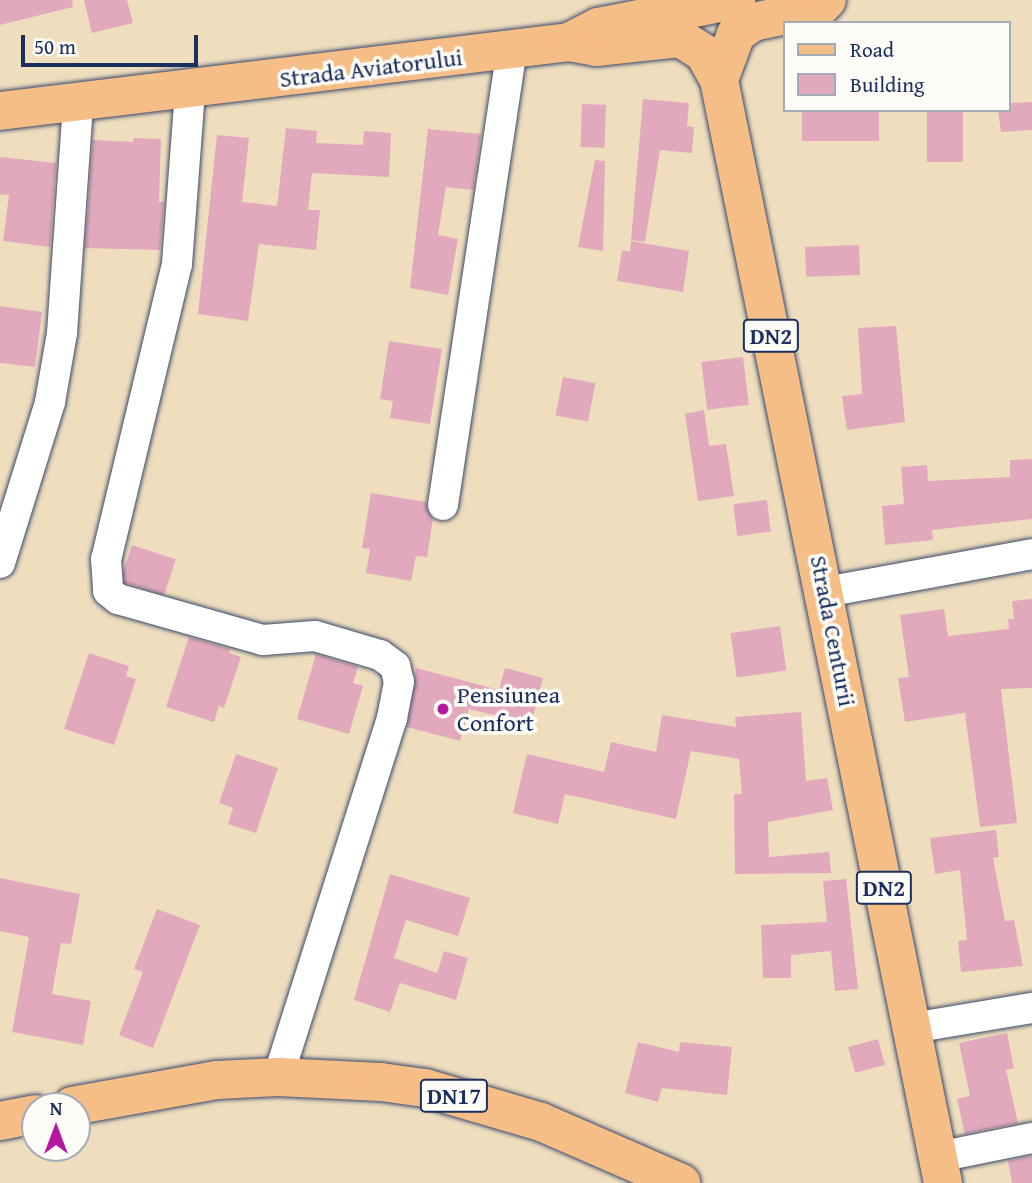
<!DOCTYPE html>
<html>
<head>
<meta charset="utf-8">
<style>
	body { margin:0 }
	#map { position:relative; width:1032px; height:1183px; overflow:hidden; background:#efdebe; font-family:"Gentium Book Plus",serif }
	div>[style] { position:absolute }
	.building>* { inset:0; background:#e2a9bd; transform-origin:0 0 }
	.roads { filter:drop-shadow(0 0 2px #3b496c) drop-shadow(0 0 2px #3b496c) }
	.minor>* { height:30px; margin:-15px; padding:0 15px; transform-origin:15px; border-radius:15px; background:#fff }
	.major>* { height:38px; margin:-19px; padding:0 19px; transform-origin:19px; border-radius:19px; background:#f6be87 }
	.dots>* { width:19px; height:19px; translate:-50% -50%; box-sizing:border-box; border:4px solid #fdfcf7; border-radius:50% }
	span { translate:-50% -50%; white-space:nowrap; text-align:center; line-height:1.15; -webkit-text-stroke:7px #fdfcf7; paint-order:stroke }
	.shield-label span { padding:2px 5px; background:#fdfcf7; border:2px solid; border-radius:5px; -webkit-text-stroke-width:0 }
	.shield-label { font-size:23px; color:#1b2f5e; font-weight:700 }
	.street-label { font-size:24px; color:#1b2f5e }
	.poi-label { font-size:24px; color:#1b2f5e }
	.left { translate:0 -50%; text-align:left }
	.legend { position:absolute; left:783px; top:21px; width:228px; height:91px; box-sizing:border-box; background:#fdfcf7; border:2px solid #a3aaba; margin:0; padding:9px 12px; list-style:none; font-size:21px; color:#1b2f5e }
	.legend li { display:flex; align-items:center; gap:14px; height:35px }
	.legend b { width:35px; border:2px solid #a3aaba }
	.north { position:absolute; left:21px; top:1092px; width:70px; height:70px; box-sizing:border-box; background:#fdfcf7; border:2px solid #a3aaba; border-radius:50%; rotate:0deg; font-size:19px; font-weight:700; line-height:28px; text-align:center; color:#1b2f5e }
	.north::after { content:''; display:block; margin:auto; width:24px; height:32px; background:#b5179e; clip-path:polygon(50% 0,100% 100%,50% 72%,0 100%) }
	.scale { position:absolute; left:21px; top:35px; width:177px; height:32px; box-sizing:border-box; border:4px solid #1b2f5e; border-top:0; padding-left:9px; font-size:21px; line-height:24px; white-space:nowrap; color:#1b2f5e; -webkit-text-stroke:5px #fdfcf7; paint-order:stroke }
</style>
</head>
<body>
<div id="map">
	<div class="building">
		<div style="clip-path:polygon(0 0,72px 0,73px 7px,0 25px)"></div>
		<div style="clip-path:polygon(84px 0,127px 0,133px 23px,92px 33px)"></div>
		<div style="clip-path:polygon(643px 99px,689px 103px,687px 126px,694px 127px,692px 153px,660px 150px,645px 242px,631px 240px)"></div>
		<div style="clip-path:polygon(1032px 102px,1032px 130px,1001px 132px,998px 110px,1009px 110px,1009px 103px)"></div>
		<div style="left:582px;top:104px;width:24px;height:43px;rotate:2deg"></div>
		<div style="left:802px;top:110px;width:77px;height:31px"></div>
		<div style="left:927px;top:110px;width:36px;height:52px"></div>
		<div style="clip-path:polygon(286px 128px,317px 131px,316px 143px,363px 145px,364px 131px,391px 133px,389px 177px,312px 173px,308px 210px,320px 210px,316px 250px,259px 244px,248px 321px,198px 314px,217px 135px,249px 138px,242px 202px,277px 206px)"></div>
		<div style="clip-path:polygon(428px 129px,481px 134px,473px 190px,446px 187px,438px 235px,458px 239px,448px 295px,410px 288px)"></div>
		<div style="clip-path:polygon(134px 138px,161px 139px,159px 202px,164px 202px,160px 250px,85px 248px,93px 140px,133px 142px)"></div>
		<div style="clip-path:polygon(0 157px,56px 163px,50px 247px,3px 241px,9px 195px,0 194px)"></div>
		<div style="clip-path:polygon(595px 160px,605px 161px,603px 251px,578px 247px)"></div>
		<div style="clip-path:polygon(631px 241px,689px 251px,683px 292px,617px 281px,622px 251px,630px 251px)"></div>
		<div style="left:859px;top:245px;width:30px;height:54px;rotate:88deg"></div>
		<div style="clip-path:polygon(0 306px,42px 312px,35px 367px,0 363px)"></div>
		<div style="clip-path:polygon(896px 326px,905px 422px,847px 430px,842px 396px,862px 394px,858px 328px)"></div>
		<div style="clip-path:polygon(389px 341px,442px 349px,430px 424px,390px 418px,393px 401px,380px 399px)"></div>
		<div style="left:743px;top:357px;width:48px;height:42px;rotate:83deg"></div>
		<div style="left:563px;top:377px;width:33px;height:39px;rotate:11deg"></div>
		<div style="clip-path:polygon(704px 410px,709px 446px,726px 444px,734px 496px,698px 501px,685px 414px)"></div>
		<div style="clip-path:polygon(1032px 459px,1032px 519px,932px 530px,933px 540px,885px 545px,882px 506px,904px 504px,901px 467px,927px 465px,928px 481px,1010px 477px,1010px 460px)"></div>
		<div style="clip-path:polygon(371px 493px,426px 502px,433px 519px,427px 557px,416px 556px,411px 581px,366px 573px,370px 549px,362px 548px)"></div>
		<div style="left:767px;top:500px;width:32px;height:34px;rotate:83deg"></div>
		<div style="left:132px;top:545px;width:46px;height:38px;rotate:18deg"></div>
		<div style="clip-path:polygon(1032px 599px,1032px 688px,1001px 689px,1017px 823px,980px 827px,965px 713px,905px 722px,898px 678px,909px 677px,900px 615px,944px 609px,948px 636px,1009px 629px,1008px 619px,1014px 619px,1012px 601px)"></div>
		<div style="left:780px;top:626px;width:45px;height:50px;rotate:82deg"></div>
		<div style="clip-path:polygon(189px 637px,230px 649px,229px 653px,241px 657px,224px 708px,219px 706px,214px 722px,166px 707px)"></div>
		<div style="clip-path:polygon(89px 653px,129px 666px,126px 676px,136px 679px,114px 745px,64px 729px)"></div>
		<div style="clip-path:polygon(316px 654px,358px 667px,353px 683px,363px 686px,349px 734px,297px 719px)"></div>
		<div style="clip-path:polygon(416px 668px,499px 690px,505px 668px,543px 678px,531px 724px,469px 709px,460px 741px,407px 727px)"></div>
		<div style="clip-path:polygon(801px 712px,806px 781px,827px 778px,833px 810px,768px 822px,769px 857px,829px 852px,831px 873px,735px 874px,734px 794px,742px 794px,739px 759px,691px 751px,676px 819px,565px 794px,558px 824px,513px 813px,527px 754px,604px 772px,611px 742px,656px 752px,662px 715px,736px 727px,735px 717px)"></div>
		<div style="clip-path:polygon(236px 754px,278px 768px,256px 833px,228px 824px,233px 808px,219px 803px)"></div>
		<div style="clip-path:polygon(996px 830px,999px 857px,993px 858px,1005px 921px,1014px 920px,1023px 966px,961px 972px,958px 941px,967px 940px,960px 870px,935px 874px,930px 838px)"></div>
		<div style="clip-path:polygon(390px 874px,470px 898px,458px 936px,406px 920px,394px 958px,437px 973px,444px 951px,468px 958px,456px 1000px,400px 983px,390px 1012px,354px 1000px)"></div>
		<div style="clip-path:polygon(0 878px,80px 894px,71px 944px,61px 943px,52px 994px,91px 1001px,83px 1045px,12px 1032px,29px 937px,0 931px)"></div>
		<div style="clip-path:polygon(846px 879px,858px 989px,835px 991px,831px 951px,791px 955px,791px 978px,763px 978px,761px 925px,827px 922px,823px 881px)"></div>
		<div style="clip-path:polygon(157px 909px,200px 925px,153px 1048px,119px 1035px,143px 972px,134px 969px)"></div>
		<div style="clip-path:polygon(1007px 1033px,1014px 1068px,1006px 1070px,1018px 1123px,965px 1134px,957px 1099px,970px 1096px,959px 1043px)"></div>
		<div style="left:878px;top:1039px;width:27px;height:31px;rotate:75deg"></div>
		<div style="clip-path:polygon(638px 1042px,679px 1052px,680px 1042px,732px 1047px,727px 1095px,662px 1088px,658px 1102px,625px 1093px)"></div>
		<div style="clip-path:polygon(1032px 1156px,1032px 1183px,1012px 1183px,1008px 1161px)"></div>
	</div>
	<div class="roads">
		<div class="minor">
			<div style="left:190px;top:91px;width:173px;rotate:94.3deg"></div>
			<div style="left:177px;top:264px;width:303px;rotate:103.5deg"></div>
			<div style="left:106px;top:559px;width:32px;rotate:86deg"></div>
			<div style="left:108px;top:591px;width:13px;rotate:39deg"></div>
			<div style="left:118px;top:599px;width:151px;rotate:15.8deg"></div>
			<div style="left:263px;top:640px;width:52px;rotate:-4.4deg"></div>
			<div style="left:315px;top:636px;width:68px;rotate:16.3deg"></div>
			<div style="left:380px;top:655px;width:19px;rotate:36deg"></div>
			<div style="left:395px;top:666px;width:16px;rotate:76deg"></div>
			<div style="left:399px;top:682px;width:37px;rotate:101deg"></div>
			<div style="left:392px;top:718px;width:377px;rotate:107.6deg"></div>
			<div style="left:443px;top:505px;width:460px;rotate:-81.4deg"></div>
			<div style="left:0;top:563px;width:169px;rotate:-72.7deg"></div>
			<div style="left:50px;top:402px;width:70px;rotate:-80.1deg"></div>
			<div style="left:62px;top:333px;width:230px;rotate:-86deg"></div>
			<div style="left:825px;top:592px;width:210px;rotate:-10.4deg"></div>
			<div style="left:912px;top:1028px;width:122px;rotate:-9.5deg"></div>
			<div style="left:938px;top:1157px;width:96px;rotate:-11.4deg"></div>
		</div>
		<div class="major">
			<div style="left:569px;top:42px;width:27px;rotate:10deg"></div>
			<div style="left:596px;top:47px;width:84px;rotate:-6.1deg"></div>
			<div style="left:680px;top:38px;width:28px;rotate:32deg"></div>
			<div style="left:704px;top:53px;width:31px;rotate:61deg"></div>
			<div style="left:719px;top:80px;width:1126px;rotate:78.52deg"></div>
			<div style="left:719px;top:80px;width:49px;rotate:-69.7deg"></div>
			<div style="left:736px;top:34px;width:21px;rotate:-35deg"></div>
			<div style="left:753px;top:22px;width:67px;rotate:-12deg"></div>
			<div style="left:819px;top:8px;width:11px;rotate:-45deg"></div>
			<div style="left:0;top:111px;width:573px;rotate:-6.91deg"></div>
			<div style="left:569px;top:42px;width:33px;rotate:-27deg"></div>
			<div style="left:598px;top:27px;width:141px;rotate:-11.1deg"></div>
			<div style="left:72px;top:1106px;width:147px;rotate:-10.2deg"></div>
			<div style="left:217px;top:1080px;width:61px;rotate:-2.8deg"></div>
			<div style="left:278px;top:1077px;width:103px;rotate:2.8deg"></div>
			<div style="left:381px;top:1082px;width:44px;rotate:7.8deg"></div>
			<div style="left:425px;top:1088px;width:121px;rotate:16.3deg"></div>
			<div style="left:541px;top:1122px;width:153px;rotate:23.5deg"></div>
			<div style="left:0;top:1121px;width:36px;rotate:-11deg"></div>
		</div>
	</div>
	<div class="dots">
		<div style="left:443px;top:709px;background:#b5179e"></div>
	</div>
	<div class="shield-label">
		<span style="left:771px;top:336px">DN2</span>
		<span style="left:884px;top:888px">DN2</span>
		<span style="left:454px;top:1096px">DN17</span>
	</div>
	<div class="street-label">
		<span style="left:371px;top:68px;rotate:-7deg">Strada Aviatorului</span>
		<span style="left:833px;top:631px;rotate:79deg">Strada Centurii</span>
	</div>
	<div class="poi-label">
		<span class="left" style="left:457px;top:709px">Pensiunea<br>Confort</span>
	</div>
	<ul class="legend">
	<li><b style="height:9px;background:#f6be87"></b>Road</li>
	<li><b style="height:19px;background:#e2a9bd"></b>Building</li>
	</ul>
	<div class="north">N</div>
	<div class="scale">50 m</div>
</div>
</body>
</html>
